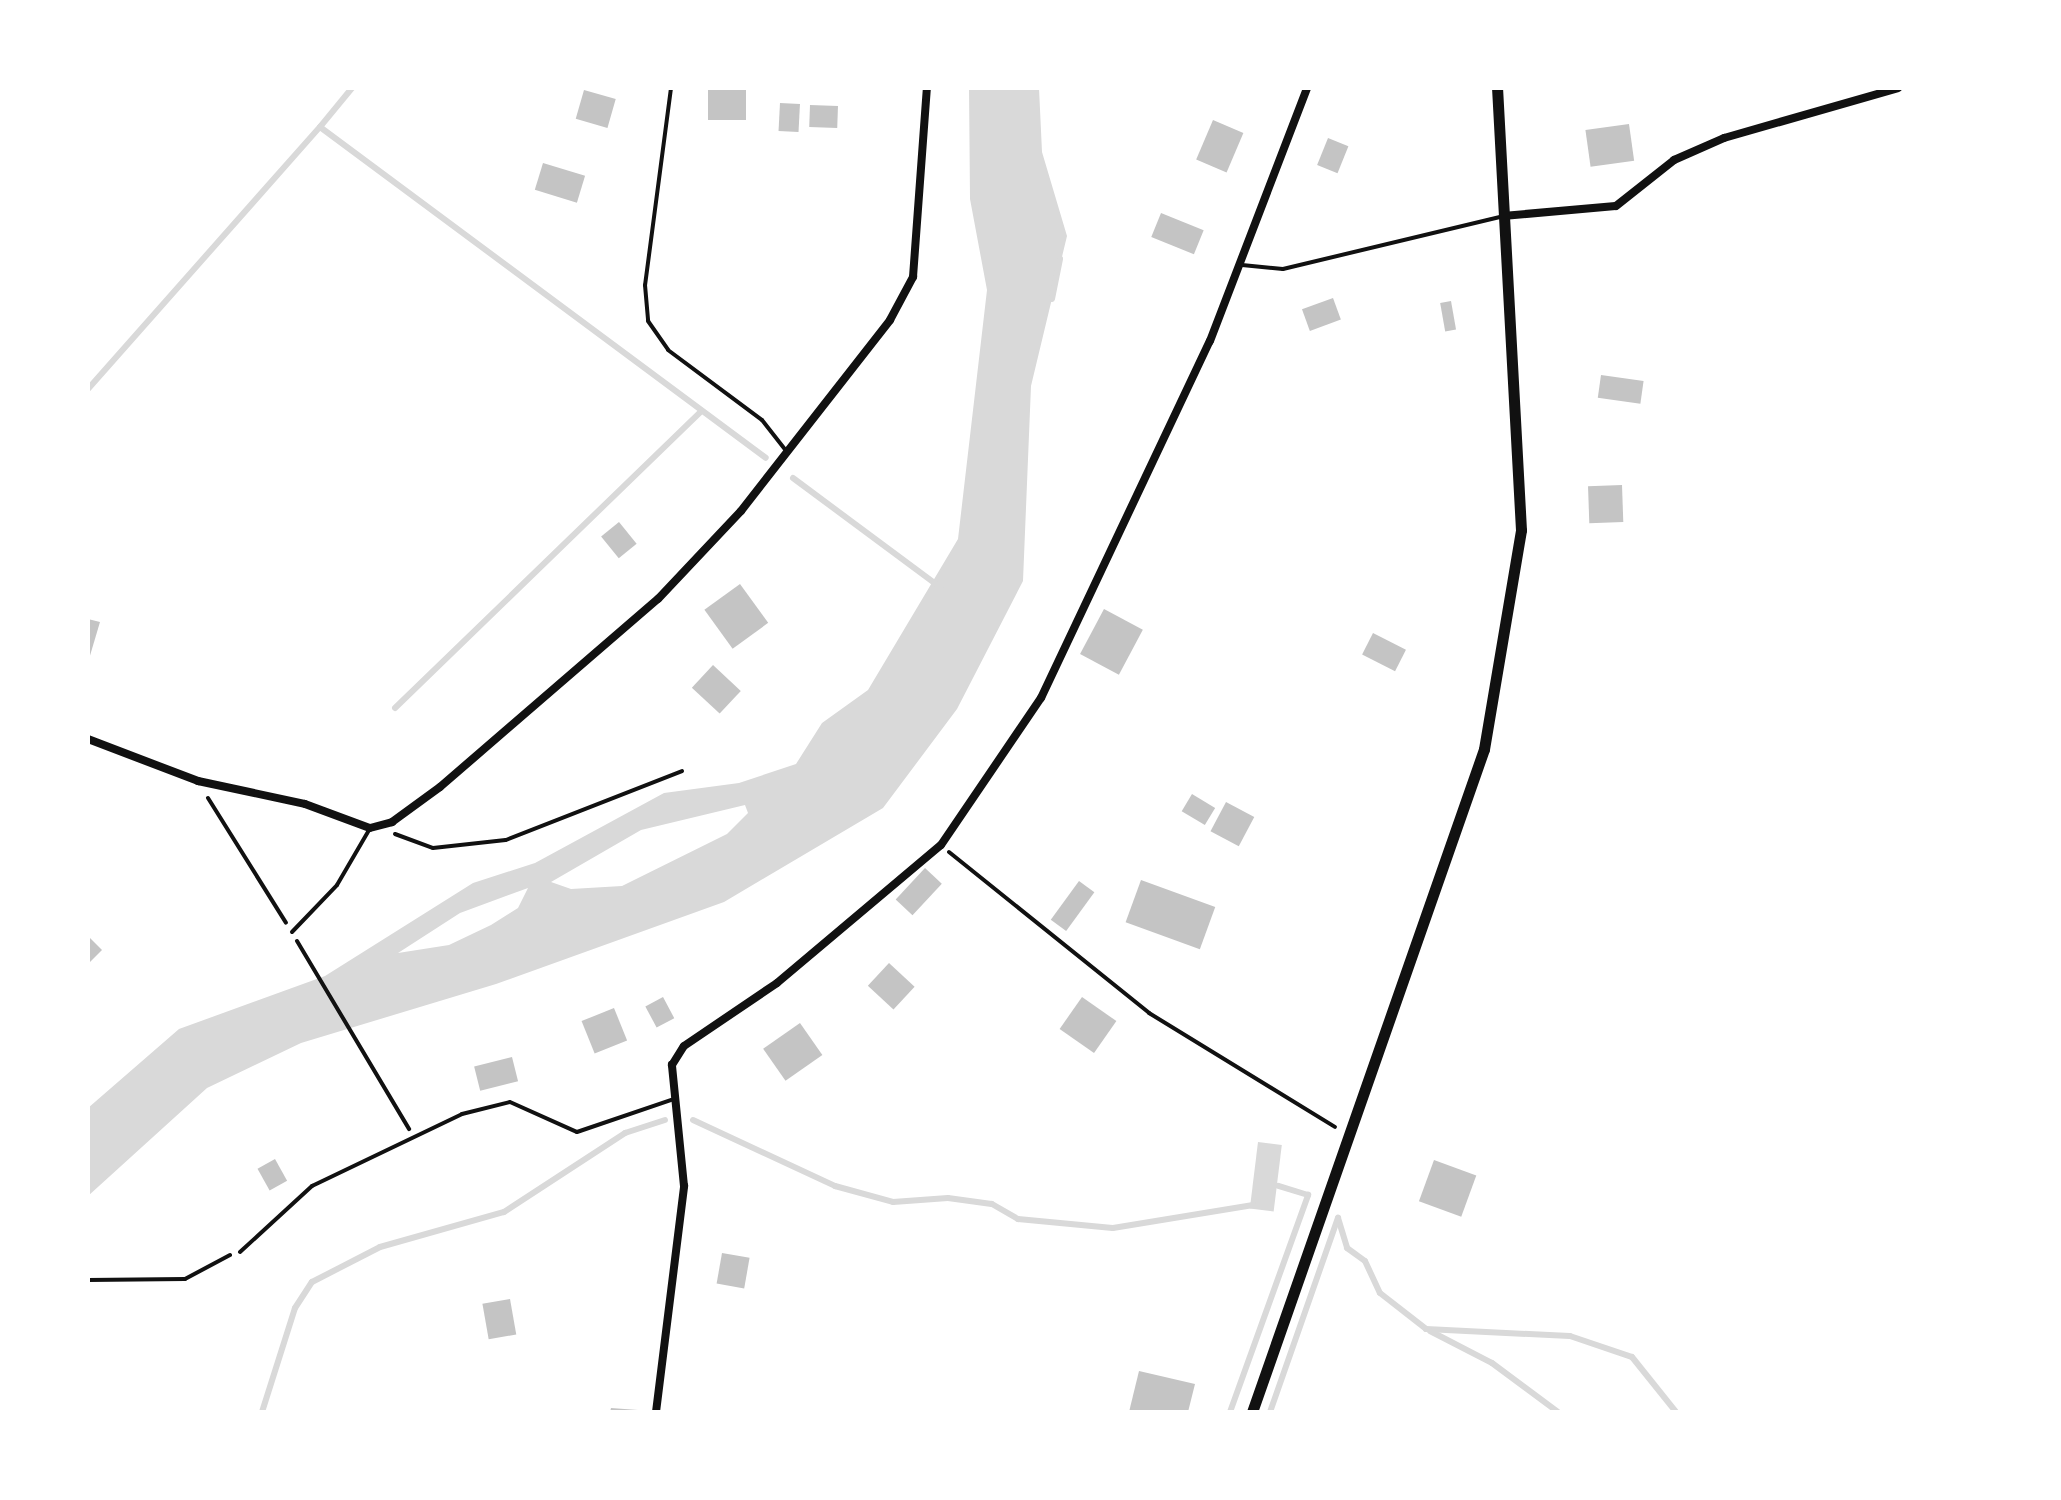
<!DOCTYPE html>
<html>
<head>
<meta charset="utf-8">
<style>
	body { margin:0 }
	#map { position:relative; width:2061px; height:1500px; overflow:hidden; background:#fff; font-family:"IBM Plex Serif",serif }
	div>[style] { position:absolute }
	.water>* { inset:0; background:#d9d9d9; transform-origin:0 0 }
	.stream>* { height:6px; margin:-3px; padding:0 3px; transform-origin:3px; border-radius:3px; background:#d9d9d9 }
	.building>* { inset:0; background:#c4c4c4; transform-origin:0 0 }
	.path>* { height:4px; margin:-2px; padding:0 2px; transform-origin:2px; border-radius:2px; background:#111 }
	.service>* { height:4px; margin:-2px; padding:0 2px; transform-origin:2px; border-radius:2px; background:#111 }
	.minor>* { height:8px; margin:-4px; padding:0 4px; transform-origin:4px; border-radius:4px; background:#111 }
	.tertiary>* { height:11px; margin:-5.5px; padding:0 5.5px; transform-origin:5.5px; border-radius:5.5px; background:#111 }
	span { translate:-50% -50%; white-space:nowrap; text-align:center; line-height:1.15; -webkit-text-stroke:8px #fff; paint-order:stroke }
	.frame { position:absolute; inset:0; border:90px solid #fff; pointer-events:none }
</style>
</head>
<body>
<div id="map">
	<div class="water">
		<div style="clip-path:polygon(evenodd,969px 88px,1039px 88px,1042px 152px,1067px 236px,1031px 386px,1023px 581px,957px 709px,883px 808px,724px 902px,496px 984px,301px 1043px,207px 1088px,88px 1196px,88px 1108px,179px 1029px,325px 976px,473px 883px,535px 863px,664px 793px,739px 783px,796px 764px,822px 723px,868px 690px,958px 539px,987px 290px,970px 199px,969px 88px,745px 805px,748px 813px,727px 834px,622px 886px,571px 889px,551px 882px,641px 830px,745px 805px,969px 88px,528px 888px,518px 908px,491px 925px,449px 945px,398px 953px,460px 913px,528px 888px)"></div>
		<div style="left:1258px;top:1142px;width:24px;height:67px;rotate:7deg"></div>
	</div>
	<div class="stream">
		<div style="left:352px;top:88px;width:50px;rotate:129.4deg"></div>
		<div style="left:320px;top:127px;width:555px;rotate:36.58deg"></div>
		<div style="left:1052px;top:299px;width:41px;rotate:-78.7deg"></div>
		<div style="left:88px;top:389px;width:350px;rotate:-48.5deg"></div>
		<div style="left:793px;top:478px;width:184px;rotate:36.6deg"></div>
		<div style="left:395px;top:708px;width:427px;rotate:-44.1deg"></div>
		<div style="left:693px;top:1120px;width:157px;rotate:24.9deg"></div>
		<div style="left:835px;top:1186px;width:60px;rotate:15.4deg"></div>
		<div style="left:893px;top:1202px;width:55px;rotate:-4.2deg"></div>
		<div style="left:948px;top:1198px;width:44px;rotate:7.8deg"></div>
		<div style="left:992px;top:1204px;width:30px;rotate:30deg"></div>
		<div style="left:1018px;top:1219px;width:95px;rotate:5.4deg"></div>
		<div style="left:1113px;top:1228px;width:142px;rotate:-9.3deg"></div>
		<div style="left:1338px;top:1218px;width:31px;rotate:73deg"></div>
		<div style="left:1347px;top:1248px;width:22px;rotate:36deg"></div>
		<div style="left:1365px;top:1261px;width:35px;rotate:65deg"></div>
		<div style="left:1380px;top:1293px;width:58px;rotate:38deg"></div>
		<div style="left:1426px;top:1329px;width:144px;rotate:2.8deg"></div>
		<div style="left:1570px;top:1336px;width:65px;rotate:18.7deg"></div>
		<div style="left:1632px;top:1357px;width:70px;rotate:51.3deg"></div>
		<div style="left:1430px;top:1331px;width:70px;rotate:27.3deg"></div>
		<div style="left:1492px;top:1363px;width:82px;rotate:36.6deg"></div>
		<div style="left:262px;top:1412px;width:109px;rotate:-72.4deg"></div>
		<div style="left:295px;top:1308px;width:31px;rotate:-57deg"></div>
		<div style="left:312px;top:1282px;width:76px;rotate:-27.2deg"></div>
		<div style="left:380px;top:1247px;width:129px;rotate:-15.8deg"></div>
		<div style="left:504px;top:1212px;width:145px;rotate:-33.1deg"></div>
		<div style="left:625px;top:1133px;width:42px;rotate:-18deg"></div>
		<div style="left:1230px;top:1412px;width:231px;rotate:-70.2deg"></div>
		<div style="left:1308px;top:1195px;width:31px;rotate:-163deg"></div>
		<div style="left:1270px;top:1412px;width:206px;rotate:-70.7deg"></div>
	</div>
	<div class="building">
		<div style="left:708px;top:88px;width:38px;height:32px"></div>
		<div style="left:584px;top:90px;width:33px;height:30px;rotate:16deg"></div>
		<div style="left:780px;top:103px;width:20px;height:28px;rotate:3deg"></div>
		<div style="left:810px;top:105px;width:28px;height:22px;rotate:2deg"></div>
		<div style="left:1213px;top:120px;width:33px;height:43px;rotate:23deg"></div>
		<div style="left:1629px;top:124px;width:37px;height:44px;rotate:82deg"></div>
		<div style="left:1328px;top:138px;width:22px;height:29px;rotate:22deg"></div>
		<div style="left:543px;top:163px;width:44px;height:28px;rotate:17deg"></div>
		<div style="left:1161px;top:213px;width:46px;height:26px;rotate:22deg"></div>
		<div style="left:1333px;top:298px;width:23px;height:33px;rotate:70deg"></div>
		<div style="left:1451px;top:301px;width:29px;height:11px;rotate:80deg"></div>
		<div style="left:1601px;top:375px;width:43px;height:23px;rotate:8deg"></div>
		<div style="left:1622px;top:485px;width:37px;height:34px;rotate:88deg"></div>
		<div style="left:619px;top:522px;width:28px;height:23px;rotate:51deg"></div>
		<div style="left:740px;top:584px;width:48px;height:44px;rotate:54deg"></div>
		<div style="left:1104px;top:609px;width:44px;height:51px;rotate:28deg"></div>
		<div style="clip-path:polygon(88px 619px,100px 622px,89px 659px,88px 659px)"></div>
		<div style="left:1373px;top:633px;width:37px;height:24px;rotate:27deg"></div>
		<div style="left:713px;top:665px;width:38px;height:31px;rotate:43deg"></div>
		<div style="left:1192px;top:794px;width:27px;height:20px;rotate:31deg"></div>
		<div style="left:1226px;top:802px;width:32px;height:33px;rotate:28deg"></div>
		<div style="left:925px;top:868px;width:23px;height:43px;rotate:43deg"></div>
		<div style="left:1141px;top:880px;width:79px;height:45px;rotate:20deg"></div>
		<div style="left:1079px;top:881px;width:19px;height:48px;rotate:36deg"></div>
		<div style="clip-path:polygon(88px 936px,102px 950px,88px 964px)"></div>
		<div style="left:889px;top:963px;width:35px;height:31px;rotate:43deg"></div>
		<div style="left:663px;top:997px;width:24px;height:20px;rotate:62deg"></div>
		<div style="left:1082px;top:997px;width:42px;height:39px;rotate:35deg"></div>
		<div style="left:614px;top:1008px;width:35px;height:35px;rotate:68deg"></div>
		<div style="left:800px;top:1023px;width:39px;height:45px;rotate:55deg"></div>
		<div style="left:512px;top:1057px;width:25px;height:39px;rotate:76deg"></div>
		<div style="left:275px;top:1159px;width:25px;height:20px;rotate:61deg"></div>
		<div style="left:1434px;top:1160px;width:45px;height:44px;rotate:20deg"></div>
		<div style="left:722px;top:1253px;width:28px;height:31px;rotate:10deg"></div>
		<div style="left:510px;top:1299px;width:36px;height:28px;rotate:80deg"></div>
		<div style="clip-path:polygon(1139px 1371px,1195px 1384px,1188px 1412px,1129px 1412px)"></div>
		<div style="clip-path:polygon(611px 1408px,638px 1410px,638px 1412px,610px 1412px)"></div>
	</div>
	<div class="path">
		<div style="left:208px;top:798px;width:147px;rotate:58deg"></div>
		<div style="left:395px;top:834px;width:40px;rotate:20.2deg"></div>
		<div style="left:433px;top:848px;width:73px;rotate:-6.3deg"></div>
		<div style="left:506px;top:840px;width:189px;rotate:-21.4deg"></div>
		<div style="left:949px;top:852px;width:257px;rotate:38.8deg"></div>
		<div style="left:1149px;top:1013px;width:218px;rotate:31.5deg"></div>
		<div style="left:297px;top:941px;width:219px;rotate:59.2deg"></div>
		<div style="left:88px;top:1280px;width:97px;rotate:-0.6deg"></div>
		<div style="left:185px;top:1279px;width:51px;rotate:-28.1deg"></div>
	</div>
	<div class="service">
		<div style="left:671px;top:88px;width:199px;rotate:97.5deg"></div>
		<div style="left:645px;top:285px;width:36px;rotate:85deg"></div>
		<div style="left:648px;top:321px;width:35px;rotate:55deg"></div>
		<div style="left:668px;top:350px;width:117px;rotate:36.7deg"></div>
		<div style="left:762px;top:420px;width:41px;rotate:52deg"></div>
		<div style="left:1242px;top:265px;width:41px;rotate:5.6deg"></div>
		<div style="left:1283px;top:269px;width:223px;rotate:-13.5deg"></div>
		<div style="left:292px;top:932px;width:65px;rotate:-46.2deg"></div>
		<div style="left:337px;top:885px;width:64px;rotate:-59.8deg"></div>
		<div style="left:240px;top:1252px;width:98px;rotate:-42.5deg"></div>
		<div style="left:312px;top:1186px;width:166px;rotate:-25.6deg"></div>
		<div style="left:462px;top:1114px;width:49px;rotate:-14deg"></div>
		<div style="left:510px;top:1102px;width:73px;rotate:24.1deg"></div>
		<div style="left:577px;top:1132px;width:102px;rotate:-18.8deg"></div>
	</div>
	<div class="minor">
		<div style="left:1503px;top:216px;width:113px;rotate:-5.1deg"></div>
		<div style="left:1616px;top:206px;width:74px;rotate:-38.4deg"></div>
		<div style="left:1674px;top:160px;width:55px;rotate:-23.7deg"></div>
		<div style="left:1724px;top:138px;width:181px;rotate:-16deg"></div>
		<div style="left:88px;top:739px;width:118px;rotate:20.9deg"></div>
		<div style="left:198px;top:781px;width:109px;rotate:12.1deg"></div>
		<div style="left:305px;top:804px;width:69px;rotate:20.3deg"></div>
		<div style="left:370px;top:828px;width:23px;rotate:-15deg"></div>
		<div style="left:392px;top:822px;width:59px;rotate:-36.1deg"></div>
		<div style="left:440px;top:787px;width:288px;rotate:-40.8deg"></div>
		<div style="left:658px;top:599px;width:121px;rotate:-46.7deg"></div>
		<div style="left:741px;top:511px;width:242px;rotate:-52deg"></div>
		<div style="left:890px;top:320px;width:49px;rotate:-61.9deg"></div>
		<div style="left:913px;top:277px;width:190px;rotate:-85.8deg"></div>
		<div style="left:656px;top:1412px;width:228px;rotate:-82.9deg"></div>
		<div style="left:684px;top:1186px;width:122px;rotate:-95.7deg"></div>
		<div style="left:672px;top:1065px;width:22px;rotate:-58deg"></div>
		<div style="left:684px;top:1046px;width:112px;rotate:-34.1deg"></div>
		<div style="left:777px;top:983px;width:214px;rotate:-40.1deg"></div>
		<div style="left:941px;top:845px;width:178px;rotate:-55.8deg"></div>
		<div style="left:1041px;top:698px;width:395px;rotate:-64.7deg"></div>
		<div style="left:1210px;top:341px;width:271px;rotate:-69deg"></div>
	</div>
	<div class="tertiary">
		<div style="left:1252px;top:1412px;width:702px;rotate:-70.71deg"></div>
		<div style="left:1484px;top:749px;width:222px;rotate:-80.4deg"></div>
		<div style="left:1521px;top:530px;width:443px;rotate:-93.1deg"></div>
	</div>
	<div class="frame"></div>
</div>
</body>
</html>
